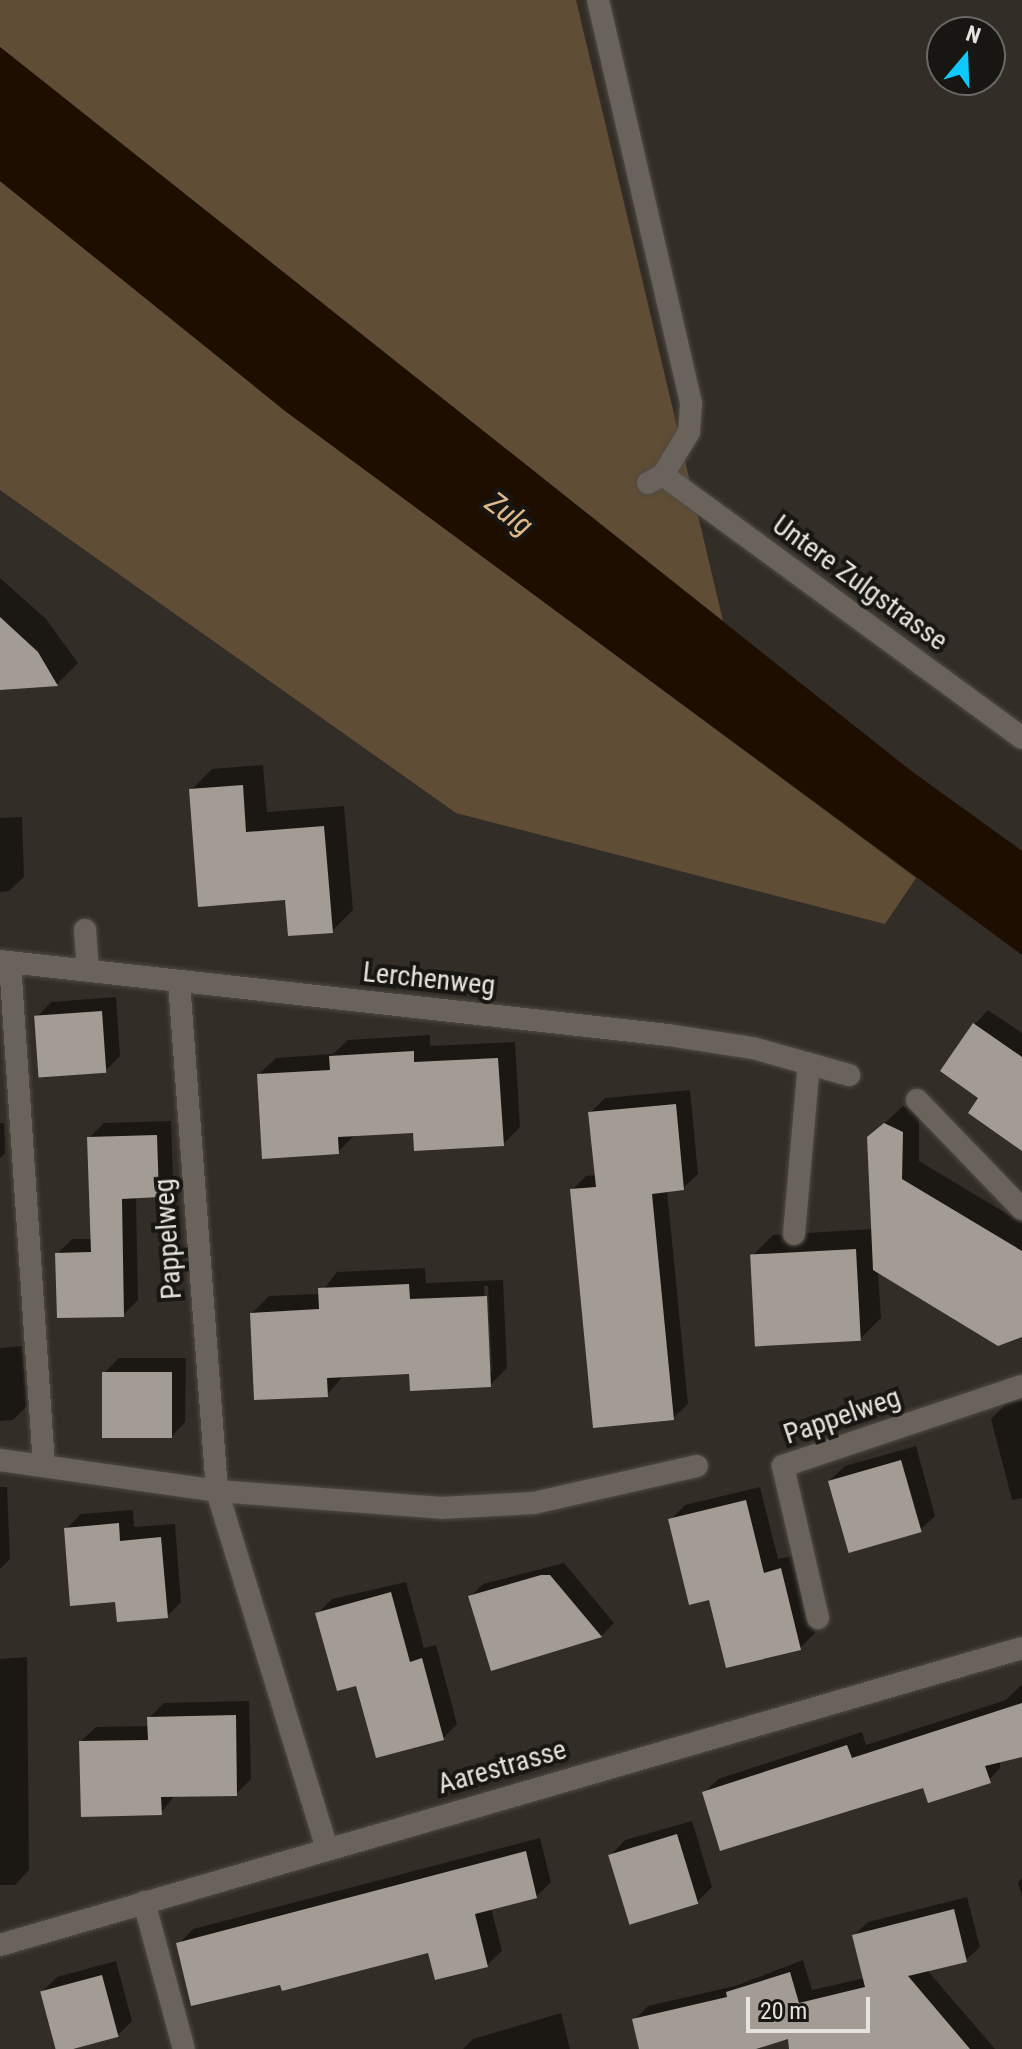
<!DOCTYPE html>
<html>
<head>
<meta charset="utf-8">
<style>
	body { margin:0 }
	#map { position:relative; width:1022px; height:2049px; overflow:hidden; background:#332d27; font-family:"Roboto Condensed",sans-serif }
	div>[style] { position:absolute }
	.green>* { inset:0; background:#604d35 }
	.water>* { inset:0; background:#1e0e00 }
	.shadow>* { inset:0; background:#0007 }
	.building>* { inset:0; background:#a39c94; transform-origin:0 0 }
	.roads { filter:drop-shadow(0 0 2px #4f4b45) drop-shadow(0 0 2px #4f4b45) }
	.service>* { height:22px; margin:-11px; padding:0 11px; transform-origin:11px; border-radius:11px; background:#69635c }
	.minor>* { height:22px; margin:-11px; padding:0 11px; transform-origin:11px; border-radius:11px; background:#69635c }
	span { translate:-50% -50%; white-space:nowrap; text-align:center; line-height:1.15; -webkit-text-stroke:8px #181613; paint-order:stroke }
	.street-label { font-size:28px; color:#e6e3de }
	.water-label { font-size:30px; color:#dfb98a; font-style:italic }
	.north { position:absolute; left:926px; top:16px; width:80px; height:80px; box-sizing:border-box; background:#181613; border:2px solid #6a6864; border-radius:50%; rotate:19deg; font-size:22px; font-weight:700; line-height:32px; text-align:center; color:#e6e3de }
	.north::after { content:''; display:block; margin:auto; width:28px; height:36px; background:#0dcafa; clip-path:polygon(50% 0,100% 100%,50% 72%,0 100%) }
	.scale { position:absolute; left:746px; top:1997px; width:124px; height:36px; box-sizing:border-box; border:4px solid #e6e3de; border-top:0; padding-left:10px; font-size:24px; line-height:28px; white-space:nowrap; color:#e6e3de; -webkit-text-stroke:6px #181613; paint-order:stroke }
</style>
</head>
<body>
<div id="map">
	<div class="green">
		<div style="clip-path:polygon(0 0,576px 0,723px 621px,0 47px)"></div>
		<div style="clip-path:polygon(0 181px,286px 411px,916px 878px,885px 924px,456px 813px,0 490px)"></div>
	</div>
	<div class="water">
		<div style="clip-path:polygon(0 47px,910px 770px,1022px 851px,1022px 955px,285px 411px,0 181px)"></div>
	</div>
	<div class="shadow">
		<div style="clip-path:polygon(0 578px,46px 619px,78px 663px,57px 684px,0 688px)"></div>
		<div style="clip-path:polygon(263px 765px,267px 812px,344px 806px,353px 910px,332px 931px,287px 898px,191px 790px,212px 769px)"></div>
		<div style="clip-path:polygon(22px 817px,24px 877px,9px 891px,0 892px,0 818px)"></div>
		<div style="clip-path:polygon(116px 997px,120px 1056px,105px 1071px,37px 1017px,51px 1002px)"></div>
		<div style="clip-path:polygon(988px 1010px,1022px 1033px,1022px 1130px,981px 1098px,974px 1025px)"></div>
		<div style="clip-path:polygon(430px 1035px,430px 1046px,515px 1042px,520px 1127px,503px 1144px,415px 1131px,355px 1135px,338px 1152px,259px 1074px,276px 1058px,333px 1054px,348px 1040px)"></div>
		<div style="clip-path:polygon(690px 1090px,698px 1174px,683px 1188px,667px 1190px,688px 1404px,673px 1418px,572px 1190px,586px 1176px,597px 1175px,590px 1113px,605px 1098px)"></div>
		<div style="clip-path:polygon(903px 1106px,919px 1114px,919px 1161px,1022px 1223px,1022px 1335px,878px 1271px,881px 1318px,860px 1339px,752px 1256px,773px 1235px,873px 1229px,869px 1138px)"></div>
		<div style="clip-path:polygon(171px 1121px,173px 1181px,158px 1195px,136px 1196px,138px 1300px,123px 1315px,57px 1254px,72px 1239px,93px 1239px,89px 1138px,104px 1123px)"></div>
		<div style="clip-path:polygon(0 1123px,4px 1123px,5px 1153px,0 1158px)"></div>
		<div style="clip-path:polygon(evenodd,425px 1268px,426px 1283px,503px 1280px,507px 1368px,490px 1385px,411px 1372px,344px 1375px,327px 1395px,252px 1313px,269px 1296px,320px 1294px,337px 1272px,425px 1268px,484px 1286px,488px 1286px,492px 1372px,488px 1372px,484px 1286px)"></div>
		<div style="clip-path:polygon(22px 1346px,27px 1406px,13px 1420px,0 1421px,0 1348px)"></div>
		<div style="clip-path:polygon(119px 1358px,186px 1358px,185px 1422px,171px 1437px,104px 1373px)"></div>
		<div style="clip-path:polygon(1022px 1400px,1022px 1498px,1012px 1500px,991px 1419px,1006px 1404px)"></div>
		<div style="clip-path:polygon(916px 1446px,935px 1516px,920px 1530px,830px 1480px,845px 1466px)"></div>
		<div style="clip-path:polygon(0 1487px,7px 1487px,10px 1559px,0 1569px)"></div>
		<div style="clip-path:polygon(760px 1487px,778px 1559px,796px 1555px,815px 1633px,800px 1648px,710px 1598px,670px 1520px,685px 1505px)"></div>
		<div style="clip-path:polygon(133px 1510px,134px 1527px,175px 1524px,181px 1602px,167px 1616px,117px 1599px,66px 1529px,81px 1514px)"></div>
		<div style="clip-path:polygon(564px 1563px,614px 1623px,601px 1636px,492px 1668px,470px 1597px,483px 1584px)"></div>
		<div style="clip-path:polygon(406px 1582px,424px 1648px,436px 1645px,457px 1724px,443px 1738px,357px 1683px,318px 1613px,332px 1599px)"></div>
		<div style="clip-path:polygon(27px 1657px,29px 1870px,15px 1885px,0 1885px,0 1659px)"></div>
		<div style="clip-path:polygon(1022px 1684px,1022px 1755px,1000px 1760px,1000px 1768px,986px 1783px,704px 1793px,718px 1779px,862px 1732px,866px 1745px,1006px 1700px)"></div>
		<div style="clip-path:polygon(249px 1701px,251px 1779px,236px 1794px,175px 1795px,161px 1813px,81px 1741px,96px 1727px,150px 1726px,149px 1718px,164px 1703px)"></div>
		<div style="clip-path:polygon(692px 1821px,712px 1887px,697px 1902px,631px 1922px,611px 1855px,625px 1840px)"></div>
		<div style="clip-path:polygon(540px 1838px,551px 1882px,536px 1897px,491px 1908px,502px 1951px,487px 1965px,429px 1950px,282px 1983px,179px 1944px,193px 1929px)"></div>
		<div style="clip-path:polygon(1022px 1878px,1022px 1897px,1018px 1882px)"></div>
		<div style="clip-path:polygon(967px 1897px,980px 1947px,966px 1960px,927px 1970px,995px 2049px,852px 2049px,843px 2020px,750px 2049px,641px 2049px,634px 2020px,648px 2006px,735px 1986px,803px 1960px,812px 1990px,865px 1978px,854px 1935px,868px 1922px)"></div>
		<div style="clip-path:polygon(116px 1961px,132px 2021px,118px 2035px,57px 2049px,42px 1992px,57px 1977px)"></div>
		<div style="clip-path:polygon(561px 2013px,570px 2049px,463px 2049px,473px 2039px)"></div>
	</div>
	<div class="building">
		<div style="clip-path:polygon(0 617px,38px 652px,58px 686px,0 690px)"></div>
		<div style="clip-path:polygon(243px 785px,246px 832px,324px 826px,333px 933px,288px 936px,285px 900px,198px 907px,189px 789px)"></div>
		<div style="left:102px;top:1011px;width:62px;height:68px;rotate:86deg"></div>
		<div style="clip-path:polygon(973px 1023px,1022px 1057px,1022px 1151px,968px 1113px,978px 1098px,940px 1071px)"></div>
		<div style="clip-path:polygon(414px 1051px,414px 1062px,498px 1058px,504px 1146px,414px 1151px,413px 1133px,338px 1137px,339px 1154px,262px 1159px,257px 1074px,330px 1070px,329px 1056px)"></div>
		<div style="clip-path:polygon(676px 1104px,684px 1190px,652px 1194px,674px 1420px,593px 1428px,570px 1189px,596px 1187px,588px 1112px)"></div>
		<div style="clip-path:polygon(884px 1123px,903px 1132px,902px 1179px,1022px 1251px,1022px 1337px,998px 1346px,873px 1270px,867px 1137px)"></div>
		<div style="clip-path:polygon(157px 1135px,159px 1197px,122px 1199px,124px 1317px,57px 1318px,55px 1253px,91px 1252px,87px 1137px)"></div>
		<div style="left:856px;top:1249px;width:92px;height:106px;rotate:87deg"></div>
		<div style="clip-path:polygon(409px 1284px,410px 1299px,487px 1296px,491px 1387px,410px 1391px,409px 1374px,327px 1378px,328px 1397px,254px 1400px,250px 1313px,319px 1309px,318px 1288px)"></div>
		<div style="left:102px;top:1372px;width:70px;height:66px"></div>
		<div style="left:901px;top:1460px;width:75px;height:76px;rotate:74deg"></div>
		<div style="clip-path:polygon(746px 1500px,764px 1573px,781px 1568px,801px 1650px,726px 1668px,709px 1600px,689px 1605px,668px 1519px)"></div>
		<div style="clip-path:polygon(119px 1523px,120px 1541px,161px 1537px,168px 1618px,117px 1622px,115px 1602px,70px 1606px,64px 1528px)"></div>
		<div style="clip-path:polygon(541px 1575px,550px 1575px,602px 1637px,491px 1671px,468px 1596px)"></div>
		<div style="clip-path:polygon(391px 1592px,410px 1662px,422px 1658px,444px 1740px,376px 1758px,356px 1686px,337px 1691px,315px 1613px)"></div>
		<div style="clip-path:polygon(1022px 1703px,1022px 1757px,985px 1766px,991px 1783px,928px 1803px,923px 1788px,720px 1851px,702px 1792px,847px 1745px,852px 1758px)"></div>
		<div style="clip-path:polygon(236px 1715px,237px 1796px,161px 1797px,162px 1815px,81px 1817px,79px 1741px,148px 1740px,147px 1717px)"></div>
		<div style="left:677px;top:1834px;width:73px;height:72px;rotate:73deg"></div>
		<div style="clip-path:polygon(526px 1851px,537px 1898px,475px 1914px,488px 1967px,435px 1980px,428px 1953px,282px 1991px,280px 1985px,191px 2006px,176px 1943px)"></div>
		<div style="clip-path:polygon(954px 1909px,967px 1962px,908px 1976px,970px 2049px,789px 2049px,788px 2039px,756px 2049px,639px 2049px,632px 2019px,727px 1997px,726px 1992px,790px 1972px,799px 2003px,865px 1987px,852px 1935px)"></div>
		<div style="left:102px;top:1975px;width:64px;height:64px;rotate:75deg"></div>
	</div>
	<div class="roads">
		<div class="service">
			<div style="left:85px;top:930px;width:40px;rotate:85.7deg"></div>
			<div style="left:794px;top:1234px;width:171px;rotate:-85deg"></div>
		</div>
		<div class="minor">
			<div style="left:598px;top:0;width:415px;rotate:77deg"></div>
			<div style="left:691px;top:404px;width:28px;rotate:94deg"></div>
			<div style="left:689px;top:432px;width:50px;rotate:121.2deg"></div>
			<div style="left:663px;top:475px;width:17px;rotate:152deg"></div>
			<div style="left:663px;top:475px;width:445px;rotate:36.2deg"></div>
			<div style="left:0;top:961px;width:672px;rotate:6.32deg"></div>
			<div style="left:668px;top:1035px;width:86px;rotate:8.7deg"></div>
			<div style="left:753px;top:1048px;width:100px;rotate:15.7deg"></div>
			<div style="left:10px;top:963px;width:504px;rotate:86.13deg"></div>
			<div style="left:179px;top:982px;width:510px;rotate:85.73deg"></div>
			<div style="left:217px;top:1491px;width:375px;rotate:72.9deg"></div>
			<div style="left:917px;top:1100px;width:151px;rotate:46.1deg"></div>
			<div style="left:0;top:1460px;width:219px;rotate:8.1deg"></div>
			<div style="left:217px;top:1491px;width:225px;rotate:4.3deg"></div>
			<div style="left:441px;top:1508px;width:93px;rotate:-3.1deg"></div>
			<div style="left:534px;top:1503px;width:167px;rotate:-12.8deg"></div>
			<div style="left:818px;top:1618px;width:156px;rotate:-103deg"></div>
			<div style="left:783px;top:1466px;width:252px;rotate:-18.5deg"></div>
			<div style="left:144px;top:1902px;width:152px;rotate:74.8deg"></div>
			<div style="left:0;top:1945px;width:1064px;rotate:-16.2deg"></div>
		</div>
	</div>
	<div class="street-label">
		<span style="left:860px;top:583px;rotate:36deg">Untere Zulgstrasse</span>
		<span style="left:429px;top:979px;rotate:6deg">Lerchenweg</span>
		<span style="left:168px;top:1239px;rotate:-94deg">Pappelweg</span>
		<span style="left:842px;top:1416px;rotate:-19deg">Pappelweg</span>
		<span style="left:502px;top:1767px;rotate:-16deg">Aarestrasse</span>
	</div>
	<div class="water-label">
		<span style="left:509px;top:514px;rotate:37deg">Zulg</span>
	</div>
	<div class="north">N</div>
	<div class="scale">20 m</div>
</div>
</body>
</html>
